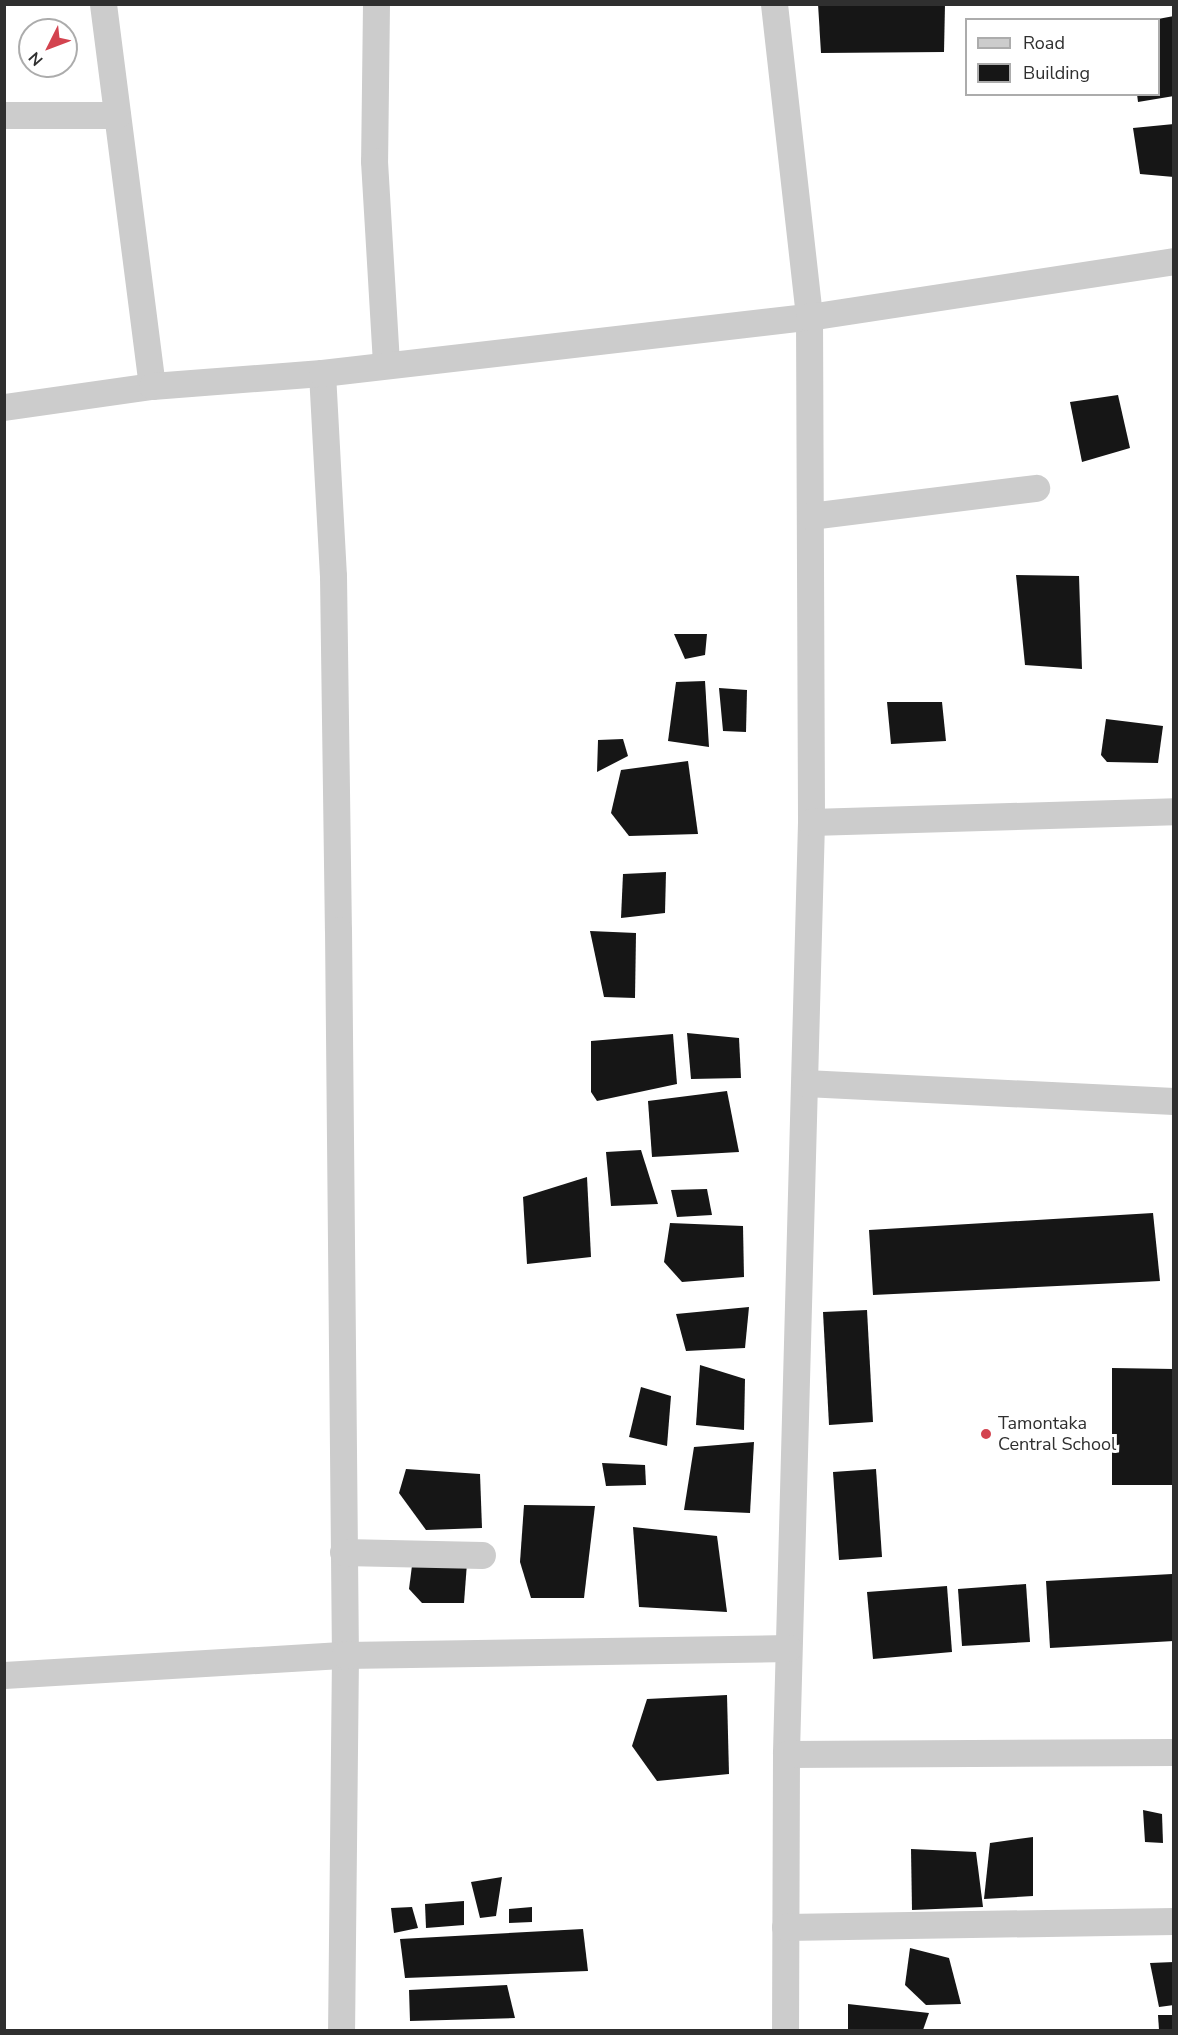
<!DOCTYPE html>
<style>
body{margin:0}
#map{position:relative;width:1178px;height:2035px;overflow:hidden;background:#fff;font-family:"Nunito Sans",sans-serif}
div>[style]{position:absolute}
[style*='--x']{left:calc(var(--x)*1px);top:calc(var(--y)*1px);width:calc(var(--w)*1px);rotate:calc(var(--a)*1deg)}
.building>*{inset:0;background:#161616}
.street>*{height:27px;margin:-13.5px;padding:0 13.5px;transform-origin:13.5px;border-radius:13.5px;background:#ccc}
.dots>*{width:16px;height:16px;translate:-50% -50%;box-sizing:border-box;border:3px solid #fff;border-radius:50%}
span{translate:-50% -50%;white-space:nowrap;text-align:center;line-height:1.15;-webkit-text-stroke:6px #fff;paint-order:stroke}
.poi-label{font-size:18px;color:#2f2f2f}
.left{translate:0 -50%;text-align:left}
.frame{position:absolute;inset:0;border:6px solid #2f2f2f;pointer-events:none}
.legend{position:absolute;left:965px;top:18px;width:195px;height:78px;box-sizing:border-box;background:#fff;border:2px solid #acacac;margin:0;padding:8px 10px;list-style:none;font-size:18px;color:#2f2f2f}
.legend li{display:flex;align-items:center;gap:12px;height:30px}
.legend b{width:30px;border:2px solid #acacac}
.north{position:absolute;left:18px;top:18px;width:60px;height:60px;box-sizing:border-box;background:#fff;border:2px solid #acacac;border-radius:50%;rotate:228deg;font-size:16px;font-weight:700;line-height:24px;text-align:center;color:#2f2f2f}
.north::after{content:'';display:block;margin:auto;width:21px;height:27px;background:#d3434f;clip-path:polygon(50% 0,100% 100%,50% 72%,0 100%)}
</style>
<div id="map">
<div class="building">
<i style="clip-path:polygon(818px 4px,945px 4px,944px 52px,821px 53px)"></i>
<i style="clip-path:polygon(1174px 16px,1174px 96px,1138px 102px,1137px 94px,1158px 94px,1158px 19px)"></i>
<i style="clip-path:polygon(1174px 124px,1174px 177px,1140px 174px,1133px 128px)"></i>
<i style="clip-path:polygon(1118px 395px,1130px 448px,1082px 462px,1070px 402px)"></i>
<i style="clip-path:polygon(1016px 575px,1079px 576px,1082px 669px,1025px 665px)"></i>
<i style="clip-path:polygon(674px 634px,707px 634px,705px 655px,685px 659px)"></i>
<i style="clip-path:polygon(705px 681px,709px 747px,668px 741px,676px 682px)"></i>
<i style="clip-path:polygon(719px 688px,747px 690px,746px 732px,723px 731px)"></i>
<i style="clip-path:polygon(887px 702px,942px 702px,946px 741px,891px 744px)"></i>
<i style="clip-path:polygon(1106px 719px,1163px 726px,1158px 763px,1107px 762px,1101px 755px)"></i>
<i style="clip-path:polygon(623px 739px,628px 756px,597px 772px,598px 740px)"></i>
<i style="clip-path:polygon(688px 761px,698px 834px,629px 836px,611px 813px,621px 770px)"></i>
<i style="clip-path:polygon(666px 872px,665px 913px,621px 918px,623px 874px)"></i>
<i style="clip-path:polygon(590px 931px,636px 933px,635px 998px,604px 997px)"></i>
<i style="clip-path:polygon(687px 1033px,739px 1038px,741px 1078px,691px 1079px)"></i>
<i style="clip-path:polygon(673px 1034px,677px 1084px,597px 1101px,591px 1092px,591px 1041px)"></i>
<i style="clip-path:polygon(727px 1091px,739px 1152px,652px 1157px,648px 1101px)"></i>
<i style="clip-path:polygon(641px 1150px,658px 1204px,611px 1206px,606px 1152px)"></i>
<i style="clip-path:polygon(587px 1177px,591px 1257px,527px 1264px,523px 1197px)"></i>
<i style="clip-path:polygon(707px 1189px,712px 1215px,677px 1217px,671px 1190px)"></i>
<i style="clip-path:polygon(1153px 1213px,1160px 1281px,873px 1295px,869px 1230px)"></i>
<i style="clip-path:polygon(670px 1223px,743px 1226px,744px 1277px,682px 1282px,664px 1262px)"></i>
<i style="clip-path:polygon(749px 1307px,745px 1348px,686px 1351px,676px 1314px)"></i>
<i style="clip-path:polygon(867px 1310px,873px 1422px,829px 1425px,823px 1312px)"></i>
<i style="clip-path:polygon(700px 1365px,745px 1379px,744px 1430px,696px 1425px)"></i>
<i style="clip-path:polygon(1112px 1368px,1174px 1369px,1174px 1485px,1112px 1485px)"></i>
<i style="clip-path:polygon(641px 1387px,671px 1396px,667px 1446px,629px 1437px)"></i>
<i style="clip-path:polygon(754px 1442px,750px 1513px,684px 1510px,694px 1447px)"></i>
<i style="clip-path:polygon(602px 1463px,645px 1465px,646px 1485px,606px 1486px)"></i>
<i style="clip-path:polygon(406px 1469px,480px 1474px,482px 1528px,426px 1530px,399px 1493px)"></i>
<i style="clip-path:polygon(876px 1469px,882px 1557px,839px 1560px,833px 1472px)"></i>
<i style="clip-path:polygon(524px 1505px,595px 1506px,584px 1598px,531px 1598px,520px 1562px)"></i>
<i style="clip-path:polygon(633px 1527px,717px 1536px,727px 1612px,639px 1607px)"></i>
<i style="clip-path:polygon(413px 1558px,467px 1563px,464px 1603px,422px 1603px,409px 1589px)"></i>
<i style="clip-path:polygon(1172px 1574px,1174px 1641px,1050px 1648px,1046px 1581px)"></i>
<i style="clip-path:polygon(1026px 1584px,1030px 1642px,962px 1646px,958px 1589px)"></i>
<i style="clip-path:polygon(947px 1586px,952px 1652px,873px 1659px,867px 1592px)"></i>
<i style="clip-path:polygon(727px 1695px,729px 1774px,657px 1781px,632px 1746px,647px 1699px)"></i>
<i style="clip-path:polygon(1143px 1810px,1162px 1814px,1163px 1843px,1145px 1842px)"></i>
<i style="clip-path:polygon(1033px 1837px,1033px 1896px,984px 1899px,990px 1843px)"></i>
<i style="clip-path:polygon(911px 1849px,976px 1852px,983px 1907px,912px 1910px)"></i>
<i style="clip-path:polygon(502px 1877px,496px 1916px,480px 1918px,471px 1882px)"></i>
<i style="clip-path:polygon(464px 1901px,464px 1925px,426px 1928px,425px 1904px)"></i>
<i style="clip-path:polygon(412px 1907px,418px 1928px,394px 1933px,391px 1908px)"></i>
<i style="clip-path:polygon(532px 1907px,532px 1922px,509px 1923px,509px 1909px)"></i>
<i style="clip-path:polygon(583px 1929px,588px 1971px,405px 1978px,400px 1939px)"></i>
<i style="clip-path:polygon(910px 1948px,949px 1958px,961px 2004px,926px 2005px,905px 1985px)"></i>
<i style="clip-path:polygon(1174px 1962px,1174px 2005px,1159px 2007px,1150px 1963px)"></i>
<i style="clip-path:polygon(507px 1985px,515px 2018px,410px 2021px,409px 1990px)"></i>
<i style="clip-path:polygon(848px 2004px,929px 2013px,923px 2030px,848px 2030px)"></i>
<i style="clip-path:polygon(1158px 2015px,1174px 2015px,1174px 2030px,1159px 2030px)"></i>
</div>
<div class="street">
<i style="--x:103;--y:4;--w:385;--a:82.7"></i>
<i style="--x:376;--y:4;--w:157;--a:90.7"></i>
<i style="--x:374;--y:161;--w:204;--a:86.6"></i>
<i style="--x:774;--y:4;--w:315;--a:83.6"></i>
<i style="--x:809;--y:317;--w:505;--a:89.77"></i>
<i style="--x:811;--y:822;--w:932;--a:91.54"></i>
<i style="--x:786;--y:1754;--w:276;--a:90.2"></i>
<i style="--x:4;--y:115;--w:113;--a:0"></i>
<i style="--x:322;--y:373;--w:203;--a:86.9"></i>
<i style="--x:333;--y:576;--w:354;--a:89.2"></i>
<i style="--x:338;--y:930;--w:725;--a:89.45"></i>
<i style="--x:345;--y:1655;--w:375;--a:90.6"></i>
<i style="--x:4;--y:407;--w:149;--a:-8.1"></i>
<i style="--x:152;--y:386;--w:170;--a:-4.4"></i>
<i style="--x:322;--y:373;--w:490;--a:-6.6"></i>
<i style="--x:809;--y:317;--w:369;--a:-8.7"></i>
<i style="--x:810;--y:516;--w:228;--a:-7.1"></i>
<i style="--x:811;--y:822;--w:363;--a:-1.7"></i>
<i style="--x:805;--y:1083;--w:369;--a:2.8"></i>
<i style="--x:343;--y:1552;--w:139;--a:1.2"></i>
<i style="--x:4;--y:1675;--w:342;--a:-3.4"></i>
<i style="--x:345;--y:1655;--w:443;--a:-0.9"></i>
<i style="--x:786;--y:1754;--w:388;--a:-0.3"></i>
<i style="--x:785;--y:1927;--w:389;--a:-0.9"></i>
</div>
<div class="dots">
<i style="left:986px;top:1434px;background:#d3434f"></i>
</div>
<div class="poi-label">
<span class="left" style="left:998px;top:1434px">Tamontaka<br>Central School</span>
</div>
<div class="frame"></div>
<ul class="legend">
<li><b style="height:8px;background:#ccc"></b>Road</li>
<li><b style="height:16px;background:#161616"></b>Building</li>
</ul>
<div class="north">N</div>
</div>
